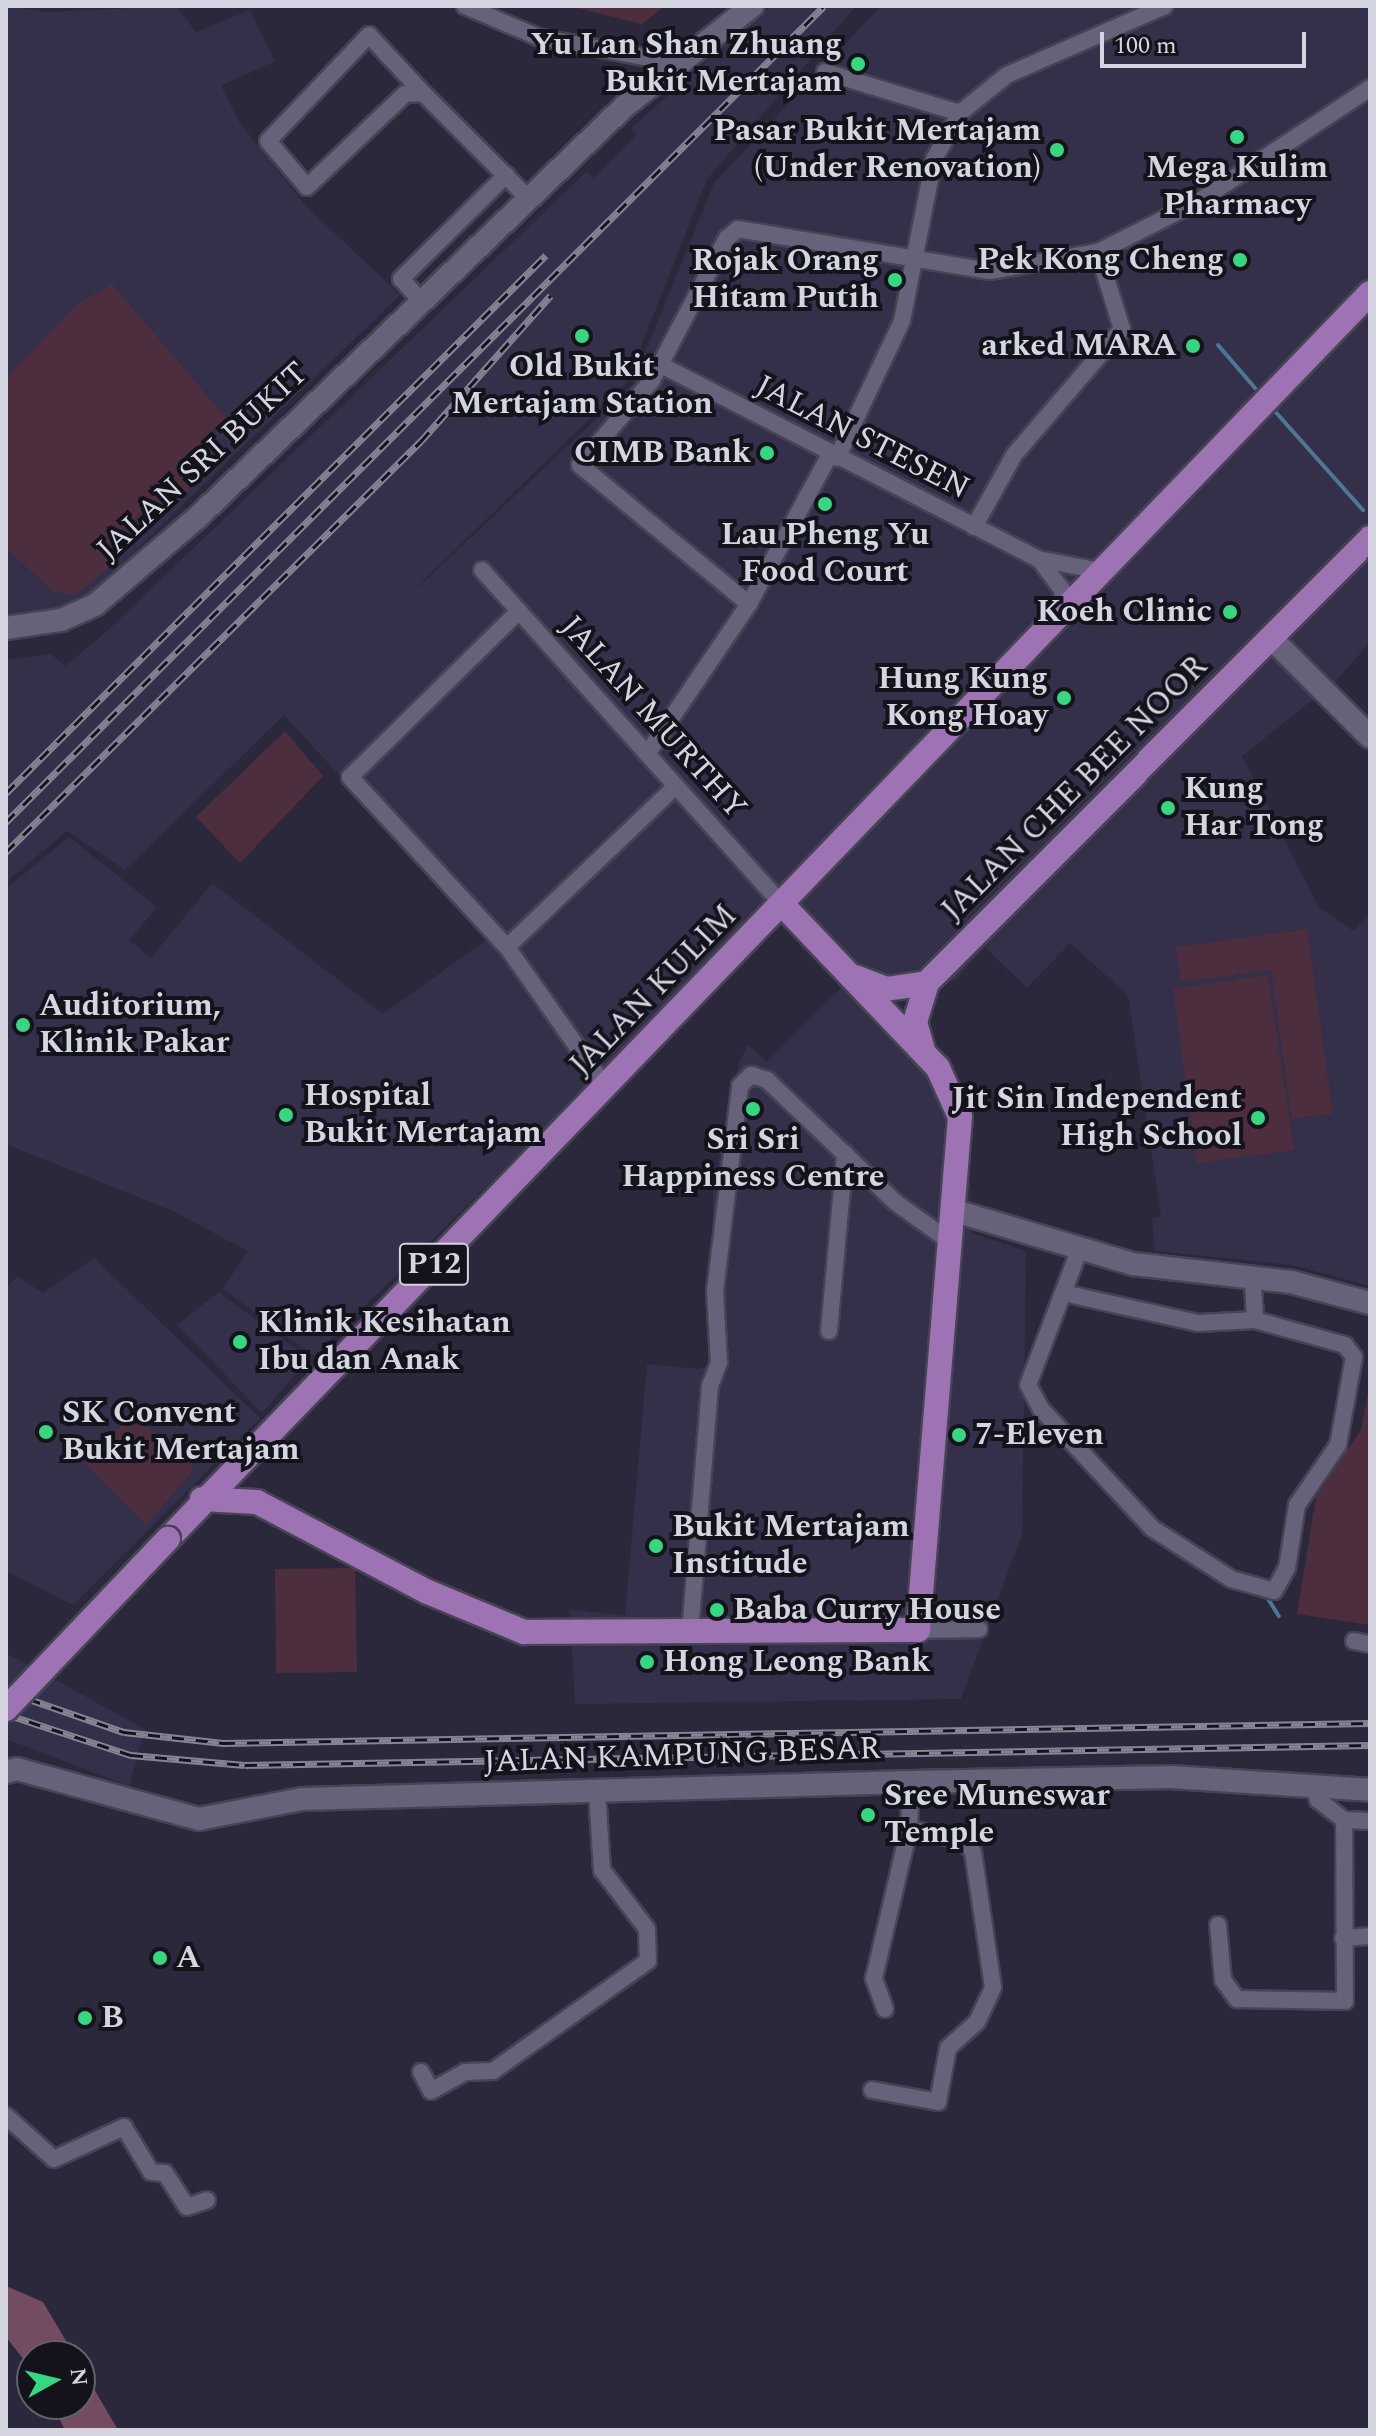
<!DOCTYPE html>
<style>
body{margin:0}
#map{position:relative;width:1376px;height:2436px;overflow:hidden;background:#2b283c;font-family:Spectral,serif}
div>[style]{position:absolute}
[style*='--x']{left:calc(var(--x)*1px);top:calc(var(--y)*1px);width:calc(var(--w)*1px);rotate:calc(var(--a)*1deg)}
.built>*{inset:0;background:#34304a}
.green>*{inset:0;background:#4d2e3f}
.forest>*{inset:0;background:#744c62}
.stream>*{height:4px;margin:-2px;padding:0 2px;transform-origin:2px;border-radius:2px;background:#4e7892}
.roads{filter:drop-shadow(2px 0 #464454) drop-shadow(-2px 0 #464454) drop-shadow(0 2px #464454) drop-shadow(0 -2px #464454)}
.street>*{height:16px;margin:-8px;padding:0 8px;transform-origin:8px;border-radius:8px;background:#656279}
.secondary>*{height:22px;margin:-11px;padding:0 11px;transform-origin:11px;border-radius:11px;background:#656279}
.primary>*{height:24px;margin:-12px;padding:0 12px;transform-origin:12px;border-radius:12px;background:#9e73b3}
.rail>*{height:7px;margin-top:-3.5px;transform-origin:0;background:repeating-linear-gradient(90deg,#14131c 0 12px,#868494 0 24px);box-sizing:border-box;border-block:2px solid #868494}
.bridges{filter:drop-shadow(2px 0 #464454) drop-shadow(-2px 0 #464454) drop-shadow(0 2px #464454) drop-shadow(0 -2px #464454)}
.primary-bridge>*{height:24px;margin:-12px;padding:0 12px;transform-origin:12px;border-radius:12px;background:#9e73b3}
.dots>*{width:22px;height:22px;translate:-50% -50%;box-sizing:border-box;border:4px solid #14131c;border-radius:50%}
span{translate:-50% -50%;white-space:nowrap;text-align:center;line-height:1.15;-webkit-text-stroke:8px #14131c;paint-order:stroke}
.shield-label span{padding:2px 6px;background:#14131c;border:2px solid;border-radius:6px;-webkit-text-stroke-width:0}
.shield-label{font-size:30px;color:#d5d4e1;font-weight:700}
.poi-label{font-size:32px;color:#d5d4e1;font-weight:700}
.right{translate:-100% -50%;text-align:right}
.left{translate:0 -50%;text-align:left}
.street-label{font-size:32px;color:#d5d4e1}
.frame{position:absolute;inset:0;border:8px solid #d5d4e1;pointer-events:none}
.north{position:absolute;left:16px;top:2340px;width:80px;height:80px;box-sizing:border-box;background:#14131c;border:2px solid #61606b;border-radius:50%;rotate:82deg;font-size:22px;font-weight:700;line-height:32px;text-align:center;color:#d5d4e1}
.north::after{content:'';display:block;margin:auto;width:28px;height:36px;background:#35d881;clip-path:polygon(50% 0,100% 100%,50% 72%,0 100%)}
.scale{position:absolute;left:1100px;top:32px;width:206px;height:36px;box-sizing:border-box;border:4px solid #d5d4e1;border-top:0;padding-left:10px;font-size:24px;line-height:28px;white-space:nowrap;color:#d5d4e1;-webkit-text-stroke:6px #14131c;paint-order:stroke}
</style>
<div id="map">
<div class="built">
<i style="clip-path:polygon(6px 6px,48px 12px,176px 6px,196px 32px,250px 10px,275px 61px,221px 86px,239px 122px,305px 205px,400px 295px,77px 607px,6px 617px)"></i>
<i style="clip-path:polygon(771px 6px,856px 6px,707px 179px,627px 382px,377px 626px,632px 385px,714px 183px,881px 6px,1370px 6px,1370px 642px,1336px 681px,1242px 756px,1318px 906px,1353px 931px,1370px 915px,1370px 1286px,1293px 1265px,1155px 1251px,1152px 1219px,1161px 1216px,1128px 995px,1070px 943px,1027px 988px,985px 947px,955px 981px,872px 982px,771px 906px,314px 1356px,223px 1289px,248px 1251px,171px 1210px,6px 1144px,6px 889px,69px 837px,157px 907px,129px 940px,151px 958px,212px 883px,383px 1014px,489px 938px,284px 715px,125px 870px,67px 831px,6px 882px,6px 660px,51px 654px,65px 666px,105px 633px,587px 171px,594px 178px,637px 135px,631px 128px)"></i>
<i style="clip-path:polygon(845px 984px,967px 1107px,972px 1233px,1026px 1251px,1022px 1534px,961px 1699px,575px 1704px,570px 1610px,625px 1615px,647px 1364px,700px 1369px,712px 1363px,713px 1187px,739px 1063px,748px 1045px,767px 1062px)"></i>
<i style="clip-path:polygon(94px 1258px,260px 1418px,73px 1605px,6px 1571px,6px 1289px,17px 1276px,43px 1293px)"></i>
<i style="clip-path:polygon(219px 1292px,309px 1359px,262px 1413px,177px 1325px)"></i>
<i style="clip-path:polygon(6px 1653px,145px 1729px,129px 1786px,6px 1739px)"></i>
</div>
<div class="green">
<i style="clip-path:polygon(570px 6px,665px 6px,642px 24px)"></i>
<i style="clip-path:polygon(112px 284px,226px 418px,201px 441px,220px 462px,154px 523px,145px 511px,120px 531px,133px 547px,76px 595px,54px 592px,6px 548px,6px 377px,80px 302px)"></i>
<i style="clip-path:polygon(285px 731px,323px 776px,240px 863px,196px 817px)"></i>
<i style="clip-path:polygon(1307px 929px,1333px 1114px,1292px 1119px,1271px 970px,1181px 982px,1176px 947px)"></i>
<i style="clip-path:polygon(1268px 975px,1294px 1150px,1197px 1163px,1173px 989px)"></i>
<i style="clip-path:polygon(1370px 1382px,1370px 1625px,1297px 1614px,1316px 1497px,1361px 1430px)"></i>
<i style="clip-path:polygon(131px 1414px,195px 1468px,146px 1525px,86px 1464px)"></i>
<i style="clip-path:polygon(355px 1568px,357px 1672px,276px 1673px,275px 1569px)"></i>
</div>
<div class="forest">
<i style="clip-path:polygon(6px 2286px,43px 2302px,75px 2356px,32px 2356px,32px 2370px,6px 2337px)"></i>
<i style="clip-path:polygon(80px 2365px,118px 2430px,65px 2430px,52px 2404px,80px 2404px)"></i>
</div>
<div class="stream">
<i style="--x:1218;--y:345;--w:57;--a:49.3"></i>
<i style="--x:1272;--y:408;--w:137;--a:48.3"></i>
<i style="--x:1265;--y:1594;--w:26;--a:58"></i>
</div>
<div class="roads">
<div class="street">
<i style="--x:465;--y:6;--w:79;--a:23"></i>
<i style="--x:538;--y:37;--w:139;--a:10.7"></i>
<i style="--x:825;--y:72;--w:141;--a:16.9"></i>
<i style="--x:423;--y:93;--w:79;--a:-133"></i>
<i style="--x:369;--y:35;--w:146;--a:133.6"></i>
<i style="--x:268;--y:141;--w:60;--a:49.7"></i>
<i style="--x:307;--y:187;--w:135;--a:-43.5"></i>
<i style="--x:405;--y:94;--w:18;--a:-3"></i>
<i style="--x:423;--y:93;--w:148;--a:45"></i>
<i style="--x:422;--y:302;--w:31;--a:-132"></i>
<i style="--x:401;--y:279;--w:148;--a:-44.7"></i>
<i style="--x:661;--y:365;--w:424;--a:27.2"></i>
<i style="--x:1038;--y:559;--w:64;--a:10.8"></i>
<i style="--x:837;--y:458;--w:152;--a:-64.6"></i>
<i style="--x:902;--y:321;--w:165;--a:-78.8"></i>
<i style="--x:934;--y:159;--w:53;--a:-60.5"></i>
<i style="--x:960;--y:113;--w:60;--a:-39"></i>
<i style="--x:1007;--y:75;--w:172;--a:-23.6"></i>
<i style="--x:974;--y:527;--w:82;--a:-60.9"></i>
<i style="--x:1014;--y:455;--w:166;--a:-49.4"></i>
<i style="--x:1122;--y:329;--w:81;--a:-107.3"></i>
<i style="--x:1042;--y:563;--w:35;--a:53"></i>
<i style="--x:1063;--y:591;--w:25;--a:102"></i>
<i style="--x:482;--y:570;--w:449;--a:48.1"></i>
<i style="--x:749;--y:604;--w:219;--a:-140.6"></i>
<i style="--x:580;--y:465;--w:111;--a:-49.7"></i>
<i style="--x:652;--y:380;--w:161;--a:-62.2"></i>
<i style="--x:727;--y:238;--w:14;--a:-39"></i>
<i style="--x:738;--y:229;--w:255;--a:9.5"></i>
<i style="--x:990;--y:271;--w:110;--a:-10"></i>
<i style="--x:1098;--y:252;--w:115;--a:-26.8"></i>
<i style="--x:1201;--y:200;--w:203;--a:-33.5"></i>
<i style="--x:519;--y:611;--w:237;--a:135.5"></i>
<i style="--x:350;--y:777;--w:231;--a:47.3"></i>
<i style="--x:507;--y:947;--w:172;--a:54.9"></i>
<i style="--x:647;--y:754;--w:181;--a:-55.8"></i>
<i style="--x:749;--y:604;--w:170;--a:-61.6"></i>
<i style="--x:507;--y:947;--w:233;--a:-43.6"></i>
<i style="--x:1253;--y:1282;--w:38;--a:87"></i>
<i style="--x:1068;--y:1294;--w:133;--a:12.6"></i>
<i style="--x:1198;--y:1323;--w:57;--a:-3"></i>
<i style="--x:1255;--y:1320;--w:93;--a:15.5"></i>
<i style="--x:1345;--y:1345;--w:15;--a:53"></i>
<i style="--x:1354;--y:1357;--w:89;--a:100.3"></i>
<i style="--x:1338;--y:1445;--w:73;--a:124.3"></i>
<i style="--x:1297;--y:1505;--w:64;--a:99"></i>
<i style="--x:1287;--y:1568;--w:26;--a:119"></i>
<i style="--x:1274;--y:1591;--w:45;--a:-164.4"></i>
<i style="--x:1231;--y:1579;--w:94;--a:-147.2"></i>
<i style="--x:1152;--y:1528;--w:163;--a:-133"></i>
<i style="--x:1041;--y:1409;--w:27;--a:-118"></i>
<i style="--x:1028;--y:1385;--w:147;--a:-69.2"></i>
<i style="--x:829;--y:1331;--w:178;--a:-84.8"></i>
<i style="--x:918;--y:1630;--w:61;--a:-0.9"></i>
<i style="--x:690;--y:1634;--w:249;--a:-85.4"></i>
<i style="--x:710;--y:1386;--w:26;--a:-69"></i>
<i style="--x:719;--y:1362;--w:71;--a:-93.2"></i>
<i style="--x:715;--y:1291;--w:207;--a:-83"></i>
<i style="--x:740;--y:1086;--w:16;--a:-45"></i>
<i style="--x:751;--y:1075;--w:17;--a:17"></i>
<i style="--x:767;--y:1080;--w:177;--a:43.6"></i>
<i style="--x:895;--y:1202;--w:70;--a:35.7"></i>
<i style="--x:1354;--y:1641;--w:16;--a:11"></i>
<i style="--x:1344;--y:1820;--w:26;--a:2"></i>
<i style="--x:1218;--y:1925;--w:55;--a:84.8"></i>
<i style="--x:1223;--y:1980;--w:24;--a:54"></i>
<i style="--x:1237;--y:1999;--w:108;--a:1.1"></i>
<i style="--x:1345;--y:2001;--w:181;--a:-90.3"></i>
<i style="--x:1344;--y:1820;--w:33;--a:-142"></i>
<i style="--x:1318;--y:1800;--w:15;--a:-106"></i>
<i style="--x:1343;--y:1938;--w:27;--a:-4"></i>
<i style="--x:885;--y:2009;--w:33;--a:-110"></i>
<i style="--x:874;--y:1978;--w:153;--a:-76.8"></i>
<i style="--x:421;--y:2072;--w:21;--a:62"></i>
<i style="--x:431;--y:2091;--w:39;--a:-29"></i>
<i style="--x:465;--y:2072;--w:28;--a:-2"></i>
<i style="--x:493;--y:2071;--w:190;--a:-35.4"></i>
<i style="--x:648;--y:1961;--w:32;--a:-92"></i>
<i style="--x:647;--y:1929;--w:74;--a:-127.3"></i>
<i style="--x:602;--y:1870;--w:80;--a:-93.6"></i>
<i style="--x:872;--y:2090;--w:67;--a:10.3"></i>
<i style="--x:938;--y:2102;--w:55;--a:-79.5"></i>
<i style="--x:948;--y:2048;--w:39;--a:-42"></i>
<i style="--x:977;--y:2022;--w:38;--a:-65"></i>
<i style="--x:993;--y:1987;--w:136;--a:-98.4"></i>
<i style="--x:973;--y:1852;--w:14;--a:-129"></i>
<i style="--x:964;--y:1841;--w:56;--a:-167.7"></i>
<i style="--x:909;--y:1829;--w:47;--a:-87.6"></i>
<i style="--x:6;--y:2116;--w:64;--a:41.9"></i>
<i style="--x:54;--y:2159;--w:77;--a:-24.6"></i>
<i style="--x:124;--y:2127;--w:52;--a:59"></i>
<i style="--x:151;--y:2172;--w:14;--a:4"></i>
<i style="--x:165;--y:2173;--w:40;--a:57.1"></i>
<i style="--x:187;--y:2207;--w:21;--a:-19"></i>
</div>
<div class="secondary">
<i style="--x:6;--y:628;--w:56;--a:-8.3"></i>
<i style="--x:61;--y:620;--w:37;--a:-24"></i>
<i style="--x:95;--y:605;--w:134;--a:-40.5"></i>
<i style="--x:197;--y:518;--w:594;--a:-43.91"></i>
<i style="--x:625;--y:106;--w:162;--a:-38.2"></i>
<i style="--x:1270;--y:637;--w:141;--a:45"></i>
<i style="--x:955;--y:1211;--w:186;--a:16.6"></i>
<i style="--x:1133;--y:1264;--w:159;--a:6.5"></i>
<i style="--x:1291;--y:1282;--w:82;--a:14.9"></i>
<i style="--x:6;--y:1772;--w:11;--a:-15"></i>
<i style="--x:17;--y:1769;--w:189;--a:15.4"></i>
<i style="--x:199;--y:1819;--w:105;--a:-11"></i>
<i style="--x:302;--y:1799;--w:609;--a:-1.6"></i>
<i style="--x:911;--y:1782;--w:260;--a:-1.1"></i>
<i style="--x:1171;--y:1777;--w:199;--a:3.7"></i>
</div>
<div class="primary">
<i style="--x:855;--y:977;--w:33;--a:21"></i>
<i style="--x:886;--y:989;--w:41;--a:-8.3"></i>
<i style="--x:923;--y:1050;--w:29;--a:-106"></i>
<i style="--x:915;--y:1022;--w:41;--a:-72.9"></i>
<i style="--x:927;--y:983;--w:628;--a:-45.13"></i>
<i style="--x:202;--y:1499;--w:55;--a:3.1"></i>
<i style="--x:257;--y:1502;--w:193;--a:27.8"></i>
<i style="--x:428;--y:1592;--w:104;--a:22.6"></i>
<i style="--x:524;--y:1632;--w:394;--a:-0.3"></i>
<i style="--x:918;--y:1630;--w:515;--a:-85.32"></i>
<i style="--x:960;--y:1117;--w:54;--a:-114.2"></i>
<i style="--x:938;--y:1068;--w:226;--a:-133.6"></i>
<i style="--x:168;--y:1539;--w:1731;--a:-46.03"></i>
</div>
</div>
<div class="rail">
<i style="--x:6;--y:793;--w:762;--a:-44.89"></i>
<i style="--x:6;--y:822;--w:1155;--a:-44.93"></i>
<i style="--x:6;--y:852;--w:584;--a:-44.72"></i>
<i style="--x:421;--y:441;--w:195;--a:-48.3"></i>
<i style="--x:6;--y:1691;--w:125;--a:19.2"></i>
<i style="--x:124;--y:1732;--w:100;--a:6.3"></i>
<i style="--x:223;--y:1743;--w:1147;--a:-1"></i>
<i style="--x:6;--y:1714;--w:132;--a:18.2"></i>
<i style="--x:131;--y:1755;--w:114;--a:5"></i>
<i style="--x:245;--y:1765;--w:1125;--a:-1.02"></i>
</div>
<div class="bridges">
<div class="primary-bridge">
<i style="--x:6;--y:1709;--w:235;--a:-46.4"></i>
</div>
</div>
<div class="dots">
<i style="left:858px;top:64px;background:#35d881"></i>
<i style="left:1237px;top:137px;background:#35d881"></i>
<i style="left:1057px;top:150px;background:#35d881"></i>
<i style="left:1240px;top:260px;background:#35d881"></i>
<i style="left:895px;top:280px;background:#35d881"></i>
<i style="left:582px;top:336px;background:#35d881"></i>
<i style="left:1193px;top:346px;background:#35d881"></i>
<i style="left:767px;top:453px;background:#35d881"></i>
<i style="left:825px;top:504px;background:#35d881"></i>
<i style="left:1230px;top:612px;background:#35d881"></i>
<i style="left:1064px;top:698px;background:#35d881"></i>
<i style="left:1168px;top:808px;background:#35d881"></i>
<i style="left:23px;top:1025px;background:#35d881"></i>
<i style="left:753px;top:1109px;background:#35d881"></i>
<i style="left:286px;top:1115px;background:#35d881"></i>
<i style="left:1258px;top:1118px;background:#35d881"></i>
<i style="left:240px;top:1342px;background:#35d881"></i>
<i style="left:46px;top:1432px;background:#35d881"></i>
<i style="left:959px;top:1435px;background:#35d881"></i>
<i style="left:656px;top:1546px;background:#35d881"></i>
<i style="left:717px;top:1610px;background:#35d881"></i>
<i style="left:647px;top:1662px;background:#35d881"></i>
<i style="left:868px;top:1815px;background:#35d881"></i>
<i style="left:160px;top:1958px;background:#35d881"></i>
<i style="left:85px;top:2018px;background:#35d881"></i>
</div>
<div class="shield-label">
<span style="left:434px;top:1264px">P12</span>
</div>
<div class="poi-label">
<span class="right" style="left:842px;top:64px">Yu Lan Shan Zhuang<br>Bukit Mertajam</span>
<span class="right" style="left:1041px;top:150px">Pasar Bukit Mertajam<br>(Under Renovation)</span>
<span style="left:1237px;top:187px">Mega Kulim<br>Pharmacy</span>
<span class="right" style="left:1224px;top:260px">Pek Kong Cheng</span>
<span class="right" style="left:879px;top:280px">Rojak Orang<br>Hitam Putih</span>
<span class="right" style="left:1177px;top:346px">arked MARA</span>
<span style="left:582px;top:386px">Old Bukit<br>Mertajam Station</span>
<span class="right" style="left:751px;top:453px">CIMB Bank</span>
<span style="left:825px;top:554px">Lau Pheng Yu<br>Food Court</span>
<span class="right" style="left:1212px;top:612px">Koeh Clinic</span>
<span class="right" style="left:1048px;top:698px">Hung Kung<br>Kong Hoay</span>
<span class="left" style="left:1184px;top:808px">Kung<br>Har Tong</span>
<span class="left" style="left:39px;top:1025px">Auditorium,<br>Klinik Pakar</span>
<span class="left" style="left:304px;top:1115px">Hospital<br>Bukit Mertajam</span>
<span class="right" style="left:1242px;top:1118px">Jit Sin Independent<br>High School</span>
<span style="left:753px;top:1159px">Sri Sri<br>Happiness Centre</span>
<span class="left" style="left:258px;top:1342px">Klinik Kesihatan<br>Ibu dan Anak</span>
<span class="left" style="left:62px;top:1432px">SK Convent<br>Bukit Mertajam</span>
<span class="left" style="left:975px;top:1435px">7-Eleven</span>
<span class="left" style="left:672px;top:1546px">Bukit Mertajam<br>Institude</span>
<span class="left" style="left:733px;top:1610px">Baba Curry House</span>
<span class="left" style="left:663px;top:1662px">Hong Leong Bank</span>
<span class="left" style="left:884px;top:1815px">Sree Muneswar<br>Temple</span>
<span class="left" style="left:176px;top:1958px">A</span>
<span class="left" style="left:101px;top:2018px">B</span>
</div>
<div class="street-label">
<span style="left:862px;top:438px;rotate:27deg">JALAN STESEN</span>
<span style="left:203px;top:462px;rotate:-43deg">JALAN SRI BUKIT</span>
<span style="left:653px;top:718px;rotate:48deg">JALAN MURTHY</span>
<span style="left:1075px;top:789px;rotate:-45deg">JALAN CHE BEE NOOR</span>
<span style="left:654px;top:991px;rotate:-46deg">JALAN KULIM</span>
<span style="left:682px;top:1756px;rotate:-2deg">JALAN KAMPUNG BESAR</span>
</div>
<div class="frame"></div>
<div class="north">N</div>
<div class="scale">100 m</div>
</div>
